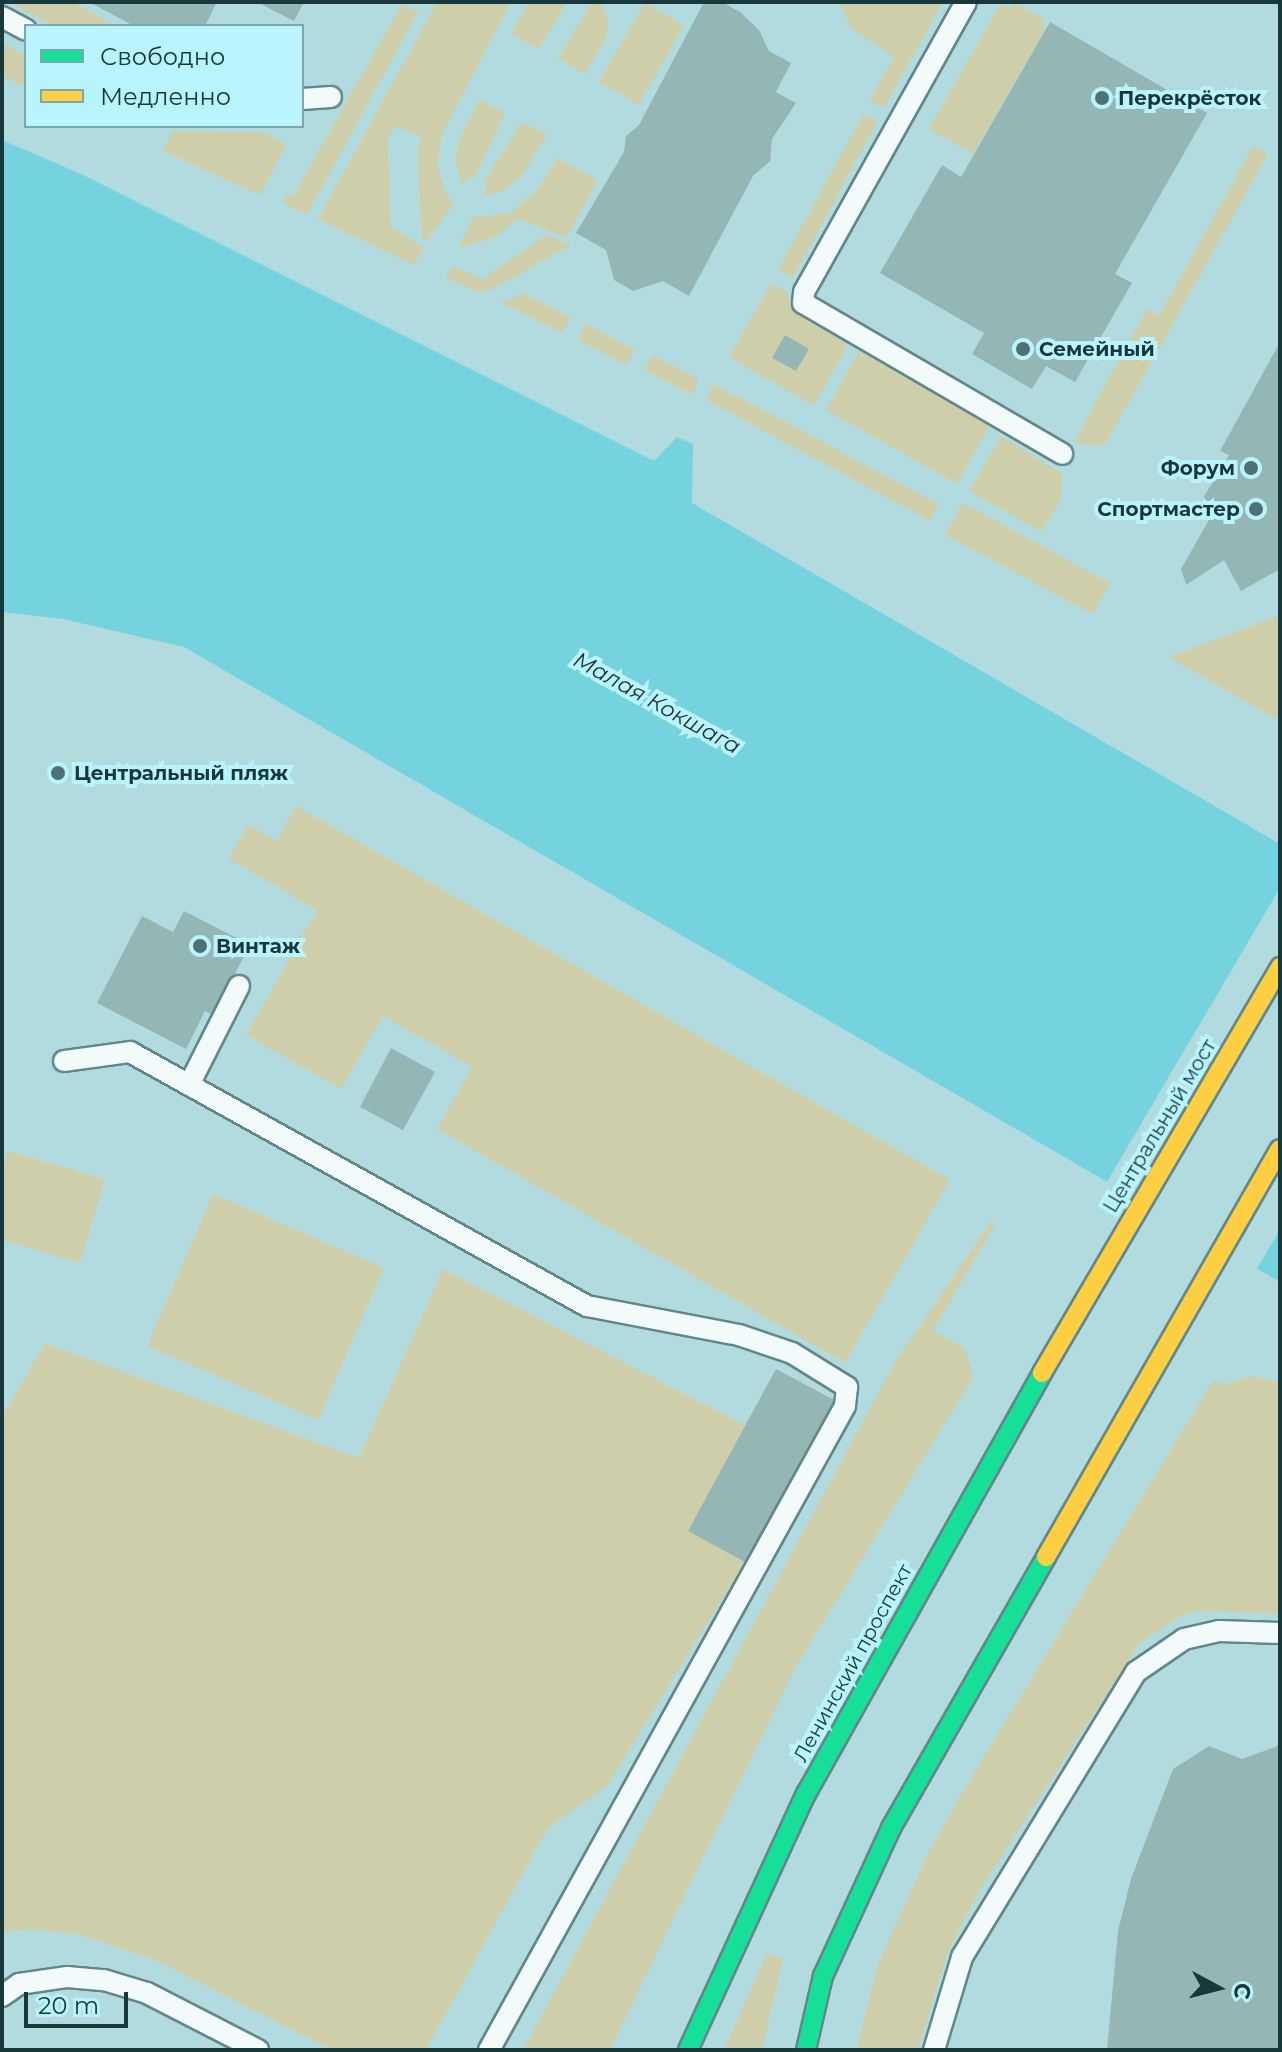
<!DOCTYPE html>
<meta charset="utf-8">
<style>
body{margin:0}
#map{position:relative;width:1282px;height:2052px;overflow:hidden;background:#b2dbdf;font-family:Montserrat,sans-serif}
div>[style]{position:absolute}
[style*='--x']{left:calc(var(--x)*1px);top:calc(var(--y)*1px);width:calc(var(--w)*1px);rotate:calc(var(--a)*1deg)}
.green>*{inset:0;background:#cecfaa}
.water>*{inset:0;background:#74d3de}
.pier>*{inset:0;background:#b2dbdf}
.building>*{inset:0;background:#94b6b5}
.roads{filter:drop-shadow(2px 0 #62878b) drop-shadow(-2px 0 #62878b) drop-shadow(0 2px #62878b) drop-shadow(0 -2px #62878b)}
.lane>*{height:20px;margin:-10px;padding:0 10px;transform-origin:10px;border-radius:10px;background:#f3fafa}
.fast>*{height:18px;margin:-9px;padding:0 9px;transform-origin:9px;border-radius:9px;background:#16e098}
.slow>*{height:18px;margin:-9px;padding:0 9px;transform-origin:9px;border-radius:9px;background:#ffcf43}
.dots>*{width:22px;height:22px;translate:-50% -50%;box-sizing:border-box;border:4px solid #b9f4fc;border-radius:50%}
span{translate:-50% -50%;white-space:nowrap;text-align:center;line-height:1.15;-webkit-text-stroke:8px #b9f4fc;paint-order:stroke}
.poi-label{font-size:20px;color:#19383c;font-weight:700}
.left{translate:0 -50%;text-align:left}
.right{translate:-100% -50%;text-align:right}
.street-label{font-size:20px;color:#19383c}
.water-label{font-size:22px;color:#1b3033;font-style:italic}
.frame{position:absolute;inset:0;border:4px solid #19383c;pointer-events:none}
.legend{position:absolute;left:24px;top:24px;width:280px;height:104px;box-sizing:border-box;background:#b9f4fc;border:2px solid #79a9af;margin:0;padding:10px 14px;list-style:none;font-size:24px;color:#19383c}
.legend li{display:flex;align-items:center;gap:16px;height:40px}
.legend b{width:40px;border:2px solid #79a9af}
.north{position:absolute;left:1178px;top:1948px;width:80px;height:80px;-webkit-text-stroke:6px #b9f4fc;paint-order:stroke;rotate:97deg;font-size:22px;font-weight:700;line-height:32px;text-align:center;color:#19383c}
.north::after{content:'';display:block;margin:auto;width:28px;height:36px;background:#19383c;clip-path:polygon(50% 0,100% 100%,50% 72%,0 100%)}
.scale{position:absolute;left:24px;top:1992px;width:104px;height:36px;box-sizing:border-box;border:4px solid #19383c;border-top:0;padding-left:10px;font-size:24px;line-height:28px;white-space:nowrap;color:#19383c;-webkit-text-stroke:6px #b9f4fc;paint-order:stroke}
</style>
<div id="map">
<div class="green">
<i style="clip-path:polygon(9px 2px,73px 2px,116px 26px,53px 26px)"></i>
<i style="clip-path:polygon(437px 2px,511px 2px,442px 134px,437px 166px,446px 194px,454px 203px,427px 241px,422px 239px,417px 156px,421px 136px,395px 126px,388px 138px,391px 227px,424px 247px,414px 265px,318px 219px)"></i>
<i style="clip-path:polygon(529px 2px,567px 2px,539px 49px,511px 34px)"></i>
<i style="clip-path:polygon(592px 2px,601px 2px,608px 19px,607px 36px,585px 74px,558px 59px)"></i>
<i style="clip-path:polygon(839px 2px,943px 2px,884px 108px,870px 100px,894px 57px,851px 28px)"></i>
<i style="clip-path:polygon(645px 3px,684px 25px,639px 105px,599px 82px)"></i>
<i style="clip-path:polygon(1001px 3px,1011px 9px,1015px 3px,1044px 19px,1041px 25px,1046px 28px,973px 154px,929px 129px)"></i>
<i style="clip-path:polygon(402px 4px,418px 12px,307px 215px,283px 203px,287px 194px,293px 196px)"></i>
<i style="clip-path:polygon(2px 43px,26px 56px,26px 88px,2px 76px)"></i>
<i style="clip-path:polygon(480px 99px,505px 113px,474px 179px,469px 176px,463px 186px,455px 161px,459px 140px)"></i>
<i style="clip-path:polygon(863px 114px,878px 121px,793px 278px,778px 270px)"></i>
<i style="clip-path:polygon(522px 122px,547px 135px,523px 174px,505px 190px,482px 197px,488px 186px,483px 183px)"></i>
<i style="clip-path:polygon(173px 131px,264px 132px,286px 145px,260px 195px,163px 151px)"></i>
<i style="clip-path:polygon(1253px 146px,1268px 154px,1108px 440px,1099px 447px,1074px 442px,1147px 309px,1159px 316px)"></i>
<i style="clip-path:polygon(557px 158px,598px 180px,566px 238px,518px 219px,495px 237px,458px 249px,473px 217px,511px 213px,538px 189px)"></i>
<i style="clip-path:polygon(546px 235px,571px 245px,494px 289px,478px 292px,446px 278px,453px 266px,483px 279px)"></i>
<i style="clip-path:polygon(771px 283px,788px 293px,792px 310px,849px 343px,814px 406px,729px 357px)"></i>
<i style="clip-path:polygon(523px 293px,571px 317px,562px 333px,501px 303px)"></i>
<i style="clip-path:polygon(586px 324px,635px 349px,627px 365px,578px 340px)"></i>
<i style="clip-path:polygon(859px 351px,990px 425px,957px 484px,826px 410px)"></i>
<i style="clip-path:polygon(652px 355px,699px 379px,692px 395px,644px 370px)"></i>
<i style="clip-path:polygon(714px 384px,939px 504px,930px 521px,706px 400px)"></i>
<i style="clip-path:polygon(1001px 436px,1062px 474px,1061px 499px,1042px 532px,969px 491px)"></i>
<i style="clip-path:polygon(963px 503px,1110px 583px,1093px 614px,945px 535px)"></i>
<i style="clip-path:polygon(1280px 615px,1280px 714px,1273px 718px,1169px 657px)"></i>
<i style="clip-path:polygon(296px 806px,950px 1180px,845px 1363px,437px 1129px,472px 1067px,383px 1016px,341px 1089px,246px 1035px,317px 910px,229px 859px,248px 825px,277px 841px)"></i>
<i style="clip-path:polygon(8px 1151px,105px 1179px,80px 1263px,2px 1240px,2px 1173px)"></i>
<i style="clip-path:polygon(213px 1194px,384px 1268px,318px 1420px,147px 1346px)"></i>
<i style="clip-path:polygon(991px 1221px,995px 1225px,933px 1331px,965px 1348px,973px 1378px,794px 1670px,610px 2050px,523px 2050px,894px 1364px)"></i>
<i style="clip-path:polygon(443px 1269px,745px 1425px,776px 1369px,834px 1400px,745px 1562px,607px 1786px,548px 1828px,426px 2050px,331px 2050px,158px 1961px,80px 1935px,31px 1929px,3px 1932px,2px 1418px,45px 1343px,359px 1458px)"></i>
<i style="clip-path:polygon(1250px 1376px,1280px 1381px,1280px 1614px,1199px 1611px,1179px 1617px,1140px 1643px,981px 1888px,948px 1952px,918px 2050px,856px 2050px,878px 1964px,930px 1849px,969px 1781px,1214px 1379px,1225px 1385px)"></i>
<i style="clip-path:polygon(767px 1953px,783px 1959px,762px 2050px,724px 2050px)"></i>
</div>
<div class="water">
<i style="clip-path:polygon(2px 140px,81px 174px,654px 461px,677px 437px,693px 444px,692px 503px,1280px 844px,1280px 1282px,184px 647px,63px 619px,2px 612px)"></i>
</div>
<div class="pier">
<i style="clip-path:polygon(1280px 888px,1280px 1230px,1255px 1272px,1105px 1185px)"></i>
</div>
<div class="building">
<i style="clip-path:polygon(89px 2px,217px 2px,205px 26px,134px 26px)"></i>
<i style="clip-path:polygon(257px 2px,304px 2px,294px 21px)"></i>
<i style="clip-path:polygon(704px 2px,722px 2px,740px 12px,759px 30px,769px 51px,791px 63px,776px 92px,796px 103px,772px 139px,770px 161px,753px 176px,689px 296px,663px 281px,633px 291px,614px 280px,606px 250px,576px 233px,624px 152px,626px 136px,639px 125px)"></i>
<i style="clip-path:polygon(1050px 22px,1207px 113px,1115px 274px,1132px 283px,1075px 382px,1046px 366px,1032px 389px,972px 354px,984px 333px,880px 273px,942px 165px,961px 177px)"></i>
<i style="clip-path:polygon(785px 335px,809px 349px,796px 371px,772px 358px)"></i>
<i style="clip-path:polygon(1280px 342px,1280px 569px,1241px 591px,1224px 560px,1186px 585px,1181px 569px,1210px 518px,1197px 508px,1229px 455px,1220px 451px)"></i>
<i style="clip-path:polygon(184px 911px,250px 945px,213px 1015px,205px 1011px,186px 1049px,97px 1003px,142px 916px,173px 932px)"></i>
<i style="clip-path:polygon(391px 1048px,435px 1072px,403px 1130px,360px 1107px)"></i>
<i style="clip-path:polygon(776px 1369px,834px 1400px,745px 1562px,688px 1531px)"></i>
<i style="clip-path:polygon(1280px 1745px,1280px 2050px,1107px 2050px,1118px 1931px,1131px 1879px,1173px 1769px,1209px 1746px,1242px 1759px)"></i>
</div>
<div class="roads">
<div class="lane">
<i style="--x:966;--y:2;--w:332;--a:119.2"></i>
<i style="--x:804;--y:292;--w:11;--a:95"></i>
<i style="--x:803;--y:303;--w:300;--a:30.2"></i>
<i style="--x:2;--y:17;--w:27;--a:28"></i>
<i style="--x:302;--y:99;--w:29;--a:-4"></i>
<i style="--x:64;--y:1061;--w:67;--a:-7.8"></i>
<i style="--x:130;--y:1052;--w:523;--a:29.07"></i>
<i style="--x:587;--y:1306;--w:155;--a:10.8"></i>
<i style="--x:739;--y:1335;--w:56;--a:18.8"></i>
<i style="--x:792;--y:1353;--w:65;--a:31.7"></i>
<i style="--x:847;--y:1387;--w:19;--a:96"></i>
<i style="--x:845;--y:1406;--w:736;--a:118.93"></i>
<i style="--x:189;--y:1085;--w:111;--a:-63.2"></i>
<i style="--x:2;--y:1996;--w:21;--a:-35"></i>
<i style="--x:19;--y:1984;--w:49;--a:-8.3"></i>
<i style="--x:67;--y:1977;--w:37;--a:5"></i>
<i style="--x:104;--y:1980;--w:45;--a:16.8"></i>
<i style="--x:147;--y:1993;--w:125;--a:27.2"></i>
<i style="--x:934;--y:2050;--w:97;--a:-73.2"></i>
<i style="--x:962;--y:1957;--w:334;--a:-58.6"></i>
<i style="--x:1136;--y:1672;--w:58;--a:-34.5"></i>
<i style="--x:1184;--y:1639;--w:36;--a:-13"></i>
<i style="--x:1219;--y:1631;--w:61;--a:1.9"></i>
</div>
<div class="fast">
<i style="--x:688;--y:2050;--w:282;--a:-65.3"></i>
<i style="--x:806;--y:1794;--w:483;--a:-60.7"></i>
<i style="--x:806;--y:2050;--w:76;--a:-77.1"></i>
<i style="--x:823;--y:1976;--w:163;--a:-65.3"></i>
<i style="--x:891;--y:1828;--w:312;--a:-60.2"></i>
</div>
<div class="slow">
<i style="--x:1042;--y:1373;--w:471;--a:-59.6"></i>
<i style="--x:1046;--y:1557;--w:470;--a:-60.2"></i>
</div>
</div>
<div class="dots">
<i style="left:1102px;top:98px;background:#4f7175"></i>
<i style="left:1023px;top:349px;background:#4f7175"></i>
<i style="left:1251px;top:468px;background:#4f7175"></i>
<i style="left:1256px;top:509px;background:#4f7175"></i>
<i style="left:58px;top:773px;background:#4f7175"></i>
<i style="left:200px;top:946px;background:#4f7175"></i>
</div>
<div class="poi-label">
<span class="left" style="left:1118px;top:98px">Перекрёсток</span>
<span class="left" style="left:1039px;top:349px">Семейный</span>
<span class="right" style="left:1235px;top:468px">Форум</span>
<span class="right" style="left:1240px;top:509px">Спортмастер</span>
<span class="left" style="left:74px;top:773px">Центральный пляж</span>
<span class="left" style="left:216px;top:946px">Винтаж</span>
</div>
<div class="street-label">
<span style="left:1160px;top:1126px;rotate:-59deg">Центральный мост</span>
<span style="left:853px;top:1663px;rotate:-61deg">Ленинский проспект</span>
</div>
<div class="water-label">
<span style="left:657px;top:703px;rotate:29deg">Малая Кокшага</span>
</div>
<div class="frame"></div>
<ul class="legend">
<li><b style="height:10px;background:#16e098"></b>Свободно</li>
<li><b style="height:10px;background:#ffcf43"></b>Медленно</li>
</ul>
<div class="north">С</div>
<div class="scale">20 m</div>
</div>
